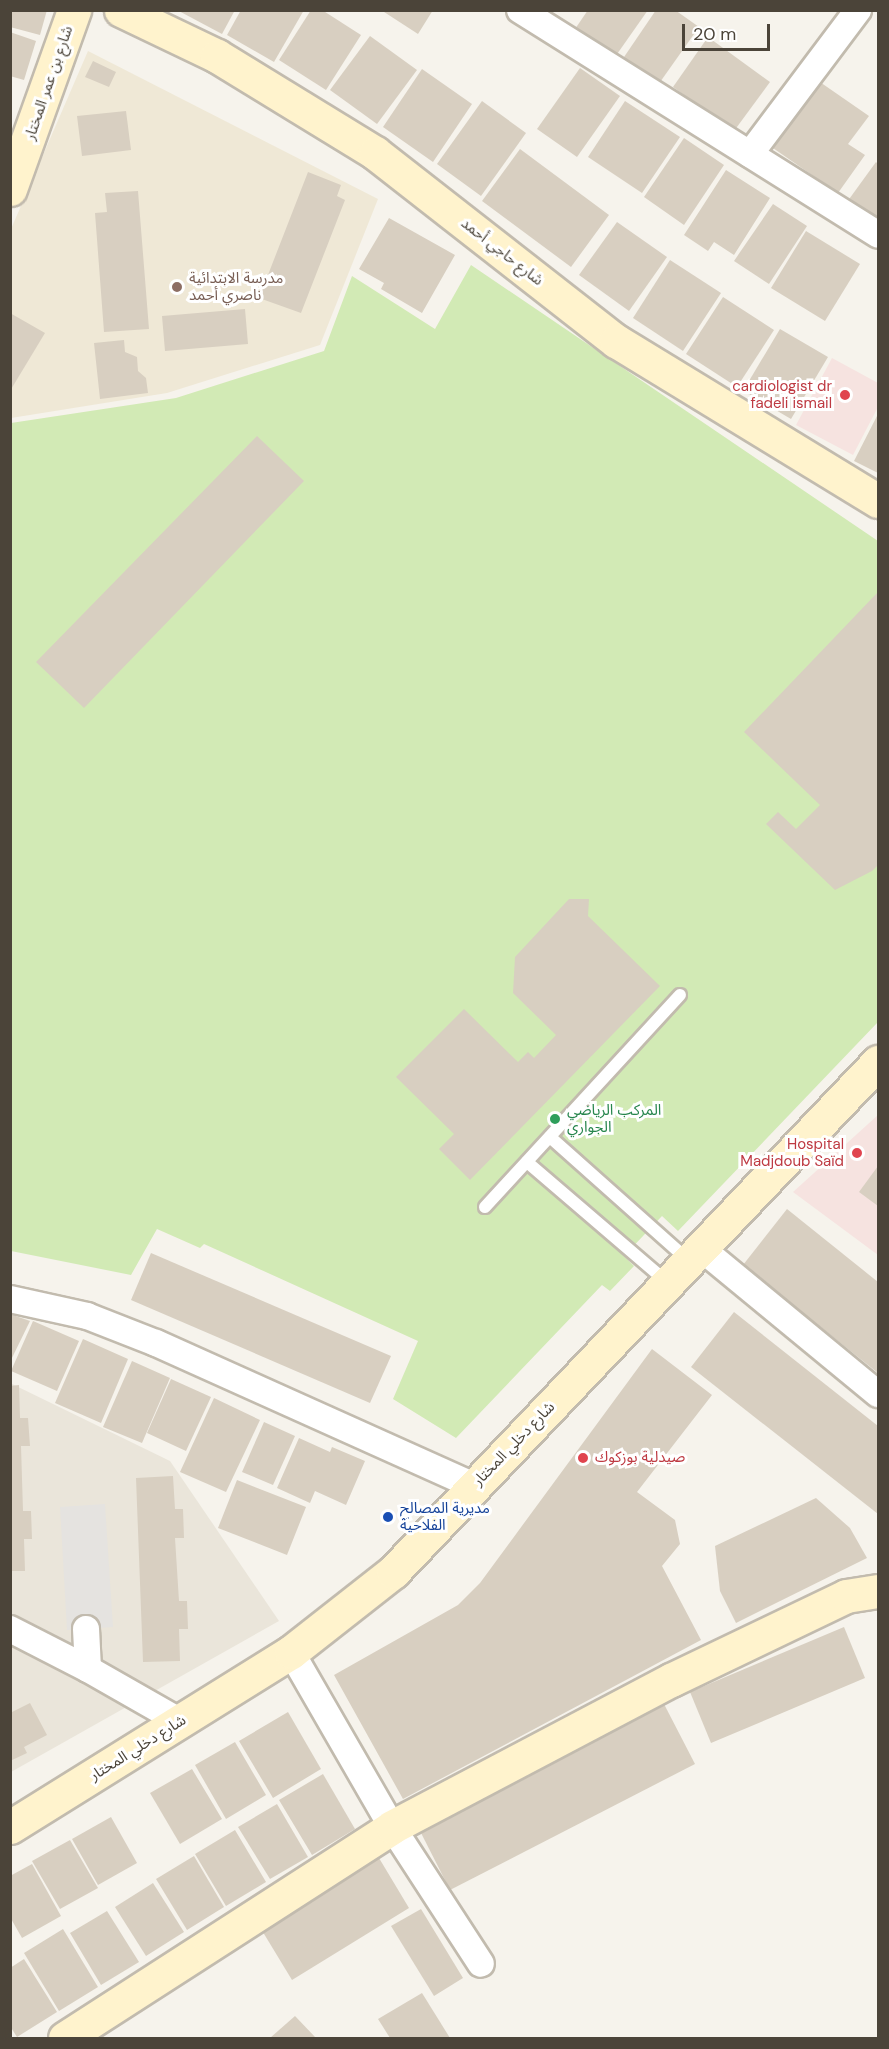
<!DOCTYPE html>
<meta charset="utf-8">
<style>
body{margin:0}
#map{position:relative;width:889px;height:2049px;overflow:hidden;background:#f6f3ec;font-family:"DM Sans","Noto Sans Arabic",sans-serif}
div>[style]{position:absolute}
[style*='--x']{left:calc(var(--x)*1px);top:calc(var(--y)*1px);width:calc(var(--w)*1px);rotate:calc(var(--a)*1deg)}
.residential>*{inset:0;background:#eae5da}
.education>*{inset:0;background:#efe8d6}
.medical>*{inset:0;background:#f6e3e0}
.green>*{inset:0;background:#d2eab5}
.parking>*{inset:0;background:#e5e3e0}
.building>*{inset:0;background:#d8cfc1}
.roads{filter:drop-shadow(2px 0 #c2bbae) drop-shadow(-2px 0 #c2bbae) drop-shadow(0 2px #c2bbae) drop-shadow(0 -2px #c2bbae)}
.lane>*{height:12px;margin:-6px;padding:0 6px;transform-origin:6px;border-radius:6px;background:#fff}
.street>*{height:26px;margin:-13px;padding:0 13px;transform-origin:13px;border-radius:13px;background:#fff}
.secondary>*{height:33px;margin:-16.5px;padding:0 16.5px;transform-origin:16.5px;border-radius:16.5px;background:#fff3cd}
.dots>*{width:16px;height:16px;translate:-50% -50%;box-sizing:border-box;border:3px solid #fff;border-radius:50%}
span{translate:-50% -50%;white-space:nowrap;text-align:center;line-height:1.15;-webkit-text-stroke:6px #fff;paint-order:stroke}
.street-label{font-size:15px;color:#4b4439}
.education-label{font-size:15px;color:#785e54}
.left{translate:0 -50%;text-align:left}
.health-label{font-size:15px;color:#be3a42}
.right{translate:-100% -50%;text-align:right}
.leisure-label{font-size:15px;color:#27864d}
.transit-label{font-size:15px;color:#164399}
.frame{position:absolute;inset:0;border:12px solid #4b4439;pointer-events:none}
.scale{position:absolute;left:682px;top:24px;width:88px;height:27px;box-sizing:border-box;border:3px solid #4b4439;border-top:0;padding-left:8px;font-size:18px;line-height:21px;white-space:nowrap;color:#4b4439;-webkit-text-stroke:4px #fff;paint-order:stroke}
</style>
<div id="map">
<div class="residential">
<i style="clip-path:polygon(10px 1383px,170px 1461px,279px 1621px,11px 1772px)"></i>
</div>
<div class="education">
<i style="clip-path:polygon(88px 51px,378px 199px,320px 345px,167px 393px,11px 418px,11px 229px)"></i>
</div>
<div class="medical">
<i style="clip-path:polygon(832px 358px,878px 383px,878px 407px,853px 455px,796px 425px)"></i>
<i style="clip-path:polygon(878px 1115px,878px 1255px,793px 1192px)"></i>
</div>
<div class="green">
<i style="clip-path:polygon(471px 265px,878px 541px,878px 1022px,678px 1231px,662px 1216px,624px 1256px,634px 1266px,610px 1291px,602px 1285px,456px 1438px,393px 1399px,418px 1341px,204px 1244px,200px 1248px,157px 1229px,131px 1275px,11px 1251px,11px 423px,176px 398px,324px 351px,352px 276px,435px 329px)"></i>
</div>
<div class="parking">
<i style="clip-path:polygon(105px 1504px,113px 1627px,67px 1630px,60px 1507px)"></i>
</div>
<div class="building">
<i style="clip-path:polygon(10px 10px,47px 10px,40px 35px,10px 27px)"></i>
<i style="clip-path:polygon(177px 10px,235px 10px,222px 34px)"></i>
<i style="clip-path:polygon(241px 10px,304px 10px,274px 62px,227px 35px)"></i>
<i style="clip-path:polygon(311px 10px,322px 10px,361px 35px,326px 90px,279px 60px)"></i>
<i style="clip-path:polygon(381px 10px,433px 10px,418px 34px)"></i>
<i style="clip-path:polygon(588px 10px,648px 10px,615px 57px,575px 29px)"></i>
<i style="clip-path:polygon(656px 10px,675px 10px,699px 27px,658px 85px,622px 60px)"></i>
<i style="clip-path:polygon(10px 32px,36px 41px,24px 80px,10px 76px)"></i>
<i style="clip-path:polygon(370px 36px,417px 70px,377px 124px,330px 90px)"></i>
<i style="clip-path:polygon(708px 37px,770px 82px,734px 131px,673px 87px)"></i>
<i style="clip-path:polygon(93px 61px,116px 72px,109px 87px,85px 77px)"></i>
<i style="clip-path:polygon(580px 68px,620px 96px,577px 157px,537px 129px)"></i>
<i style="clip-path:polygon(422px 69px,472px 104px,433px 162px,383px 127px)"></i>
<i style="clip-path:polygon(817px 80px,869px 116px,848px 144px,865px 155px,838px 193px,770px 146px)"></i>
<i style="clip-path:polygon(482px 101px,526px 133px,481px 196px,437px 164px)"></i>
<i style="clip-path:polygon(625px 101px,680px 137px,642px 193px,588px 157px)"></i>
<i style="clip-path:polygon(126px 111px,131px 150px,82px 156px,77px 116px)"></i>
<i style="clip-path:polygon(684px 138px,724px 165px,684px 225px,644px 197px)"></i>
<i style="clip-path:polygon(520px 149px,609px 215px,571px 267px,482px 201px)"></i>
<i style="clip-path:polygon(876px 162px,878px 164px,878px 224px,847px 202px)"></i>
<i style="clip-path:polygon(726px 170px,770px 198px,734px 255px,714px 242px,708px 251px,684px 235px)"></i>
<i style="clip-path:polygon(308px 172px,341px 185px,337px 196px,345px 200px,301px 313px,259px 298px)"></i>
<i style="clip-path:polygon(138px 191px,149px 329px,104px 332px,95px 213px,107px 212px,105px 193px)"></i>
<i style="clip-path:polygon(773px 204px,807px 226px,769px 284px,734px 261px)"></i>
<i style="clip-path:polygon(389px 218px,455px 255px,422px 313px,381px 289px,384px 283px,359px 269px)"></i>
<i style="clip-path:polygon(617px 222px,667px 257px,629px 311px,579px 275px)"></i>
<i style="clip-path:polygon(806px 231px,860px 264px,825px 321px,771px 288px)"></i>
<i style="clip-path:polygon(670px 260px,721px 293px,683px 351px,633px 318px)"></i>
<i style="clip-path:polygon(723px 297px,774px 330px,737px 387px,686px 354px)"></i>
<i style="clip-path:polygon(245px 309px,248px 344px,165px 351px,162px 316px)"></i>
<i style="clip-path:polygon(10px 313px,45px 333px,10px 391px)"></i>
<i style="clip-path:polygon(780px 329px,828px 357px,791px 419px,743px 391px)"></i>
<i style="clip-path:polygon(124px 340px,125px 352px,137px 357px,138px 371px,146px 378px,148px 393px,100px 399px,94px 343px)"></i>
<i style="clip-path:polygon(878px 414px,878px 473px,854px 461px)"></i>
<i style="clip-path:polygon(257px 436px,304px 481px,84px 708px,36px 662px)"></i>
<i style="clip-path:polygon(878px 592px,878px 865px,872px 871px,835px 890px,766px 824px,778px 812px,796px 829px,820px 805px,744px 732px)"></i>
<i style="clip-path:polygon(569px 899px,589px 899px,588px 916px,660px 986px,470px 1180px,439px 1149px,454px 1134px,396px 1077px,464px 1009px,518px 1062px,528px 1052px,534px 1058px,556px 1035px,513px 993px,515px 957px)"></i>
<i style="clip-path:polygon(878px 1166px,878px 1206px,859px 1192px)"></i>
<i style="clip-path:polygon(787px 1209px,878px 1282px,878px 1373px,743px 1265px)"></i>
<i style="clip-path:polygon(151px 1253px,391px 1356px,370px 1403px,131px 1300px)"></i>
<i style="clip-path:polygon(734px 1312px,878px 1426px,878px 1514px,691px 1367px)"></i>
<i style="clip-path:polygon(10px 1314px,30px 1321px,10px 1362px)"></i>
<i style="clip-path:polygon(33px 1321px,79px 1341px,57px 1391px,11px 1371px)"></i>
<i style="clip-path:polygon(83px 1339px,128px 1359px,101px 1423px,55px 1403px)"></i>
<i style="clip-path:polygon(652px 1349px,712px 1395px,637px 1492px,675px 1520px,680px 1544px,662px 1566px,701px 1640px,403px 1799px,334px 1675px,458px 1605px,480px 1583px)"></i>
<i style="clip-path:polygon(132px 1361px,170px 1378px,142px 1443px,103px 1427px)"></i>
<i style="clip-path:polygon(171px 1379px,211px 1397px,186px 1451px,147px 1433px)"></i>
<i style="clip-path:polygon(19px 1385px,20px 1418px,28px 1418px,30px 1446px,21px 1446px,23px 1511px,31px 1511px,32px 1539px,24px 1539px,25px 1571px,10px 1571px,10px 1386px)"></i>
<i style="clip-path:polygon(214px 1398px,260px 1420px,226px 1492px,180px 1472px)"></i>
<i style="clip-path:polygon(264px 1422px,295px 1436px,273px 1485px,242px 1472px)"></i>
<i style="clip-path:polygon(299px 1438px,330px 1452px,332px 1447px,365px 1461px,346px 1505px,315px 1491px,310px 1503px,277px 1488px)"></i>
<i style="clip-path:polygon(173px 1476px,175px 1509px,183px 1509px,184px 1538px,175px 1538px,179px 1601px,187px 1601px,188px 1629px,179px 1629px,180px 1661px,143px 1662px,136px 1478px)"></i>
<i style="clip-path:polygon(237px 1480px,306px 1507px,287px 1555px,218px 1528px)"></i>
<i style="clip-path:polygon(816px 1498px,850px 1528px,867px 1558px,736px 1623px,720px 1591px,715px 1546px)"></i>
<i style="clip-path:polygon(844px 1627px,865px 1678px,711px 1743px,690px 1692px)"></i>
<i style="clip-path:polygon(30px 1703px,47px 1735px,24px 1747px,27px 1753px,10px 1761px,10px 1713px)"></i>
<i style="clip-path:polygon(664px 1704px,695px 1764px,450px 1890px,419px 1829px)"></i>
<i style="clip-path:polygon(288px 1712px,321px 1769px,273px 1798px,239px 1741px)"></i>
<i style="clip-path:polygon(235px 1742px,266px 1795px,226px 1819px,195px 1765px)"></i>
<i style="clip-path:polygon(192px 1769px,222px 1819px,180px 1844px,150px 1793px)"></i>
<i style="clip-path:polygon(323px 1774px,355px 1829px,312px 1855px,279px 1800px)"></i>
<i style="clip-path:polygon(277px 1804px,308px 1857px,270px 1879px,238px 1827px)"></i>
<i style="clip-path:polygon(111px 1817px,137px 1863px,98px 1885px,72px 1839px)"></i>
<i style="clip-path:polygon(235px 1830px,266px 1882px,226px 1906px,195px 1854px)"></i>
<i style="clip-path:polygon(70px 1840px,98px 1888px,60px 1909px,32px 1861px)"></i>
<i style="clip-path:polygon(376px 1853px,409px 1908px,292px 1980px,258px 1924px)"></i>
<i style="clip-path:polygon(194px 1856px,224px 1907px,187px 1930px,156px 1879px)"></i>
<i style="clip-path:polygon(32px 1864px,61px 1916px,22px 1938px,10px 1917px,10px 1876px)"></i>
<i style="clip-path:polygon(153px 1883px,184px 1932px,146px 1956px,115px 1907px)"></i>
<i style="clip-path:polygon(421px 1909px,463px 1978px,434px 1996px,391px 1926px)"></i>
<i style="clip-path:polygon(107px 1911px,139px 1962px,101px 1985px,70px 1933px)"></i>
<i style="clip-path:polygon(63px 1929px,98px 1987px,59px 2011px,24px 1953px)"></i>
<i style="clip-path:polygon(24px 1959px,57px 2012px,17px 2037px,10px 2026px,10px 1968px)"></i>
<i style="clip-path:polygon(422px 1993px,450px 2038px,390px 2038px,378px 2019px)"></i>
<i style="clip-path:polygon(295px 2016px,316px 2038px,270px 2038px)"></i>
</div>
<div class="roads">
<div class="lane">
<i style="--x:550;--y:1137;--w:185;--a:41.7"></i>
<i style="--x:527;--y:1162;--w:184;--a:40.6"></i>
<i style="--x:485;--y:1207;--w:288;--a:-47.4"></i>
</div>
<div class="street">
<i style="--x:520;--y:10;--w:423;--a:32.1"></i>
<i style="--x:750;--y:154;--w:180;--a:-53.1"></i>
<i style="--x:702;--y:1249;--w:228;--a:39.5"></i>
<i style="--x:10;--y:1299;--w:79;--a:12.4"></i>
<i style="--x:87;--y:1316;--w:74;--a:21.4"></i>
<i style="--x:156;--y:1343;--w:349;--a:24.2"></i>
<i style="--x:10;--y:1629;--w:88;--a:27.1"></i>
<i style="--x:88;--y:1669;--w:107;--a:29.7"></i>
<i style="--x:86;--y:1629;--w:40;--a:87.1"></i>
<i style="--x:291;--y:1652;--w:202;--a:60"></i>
<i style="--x:392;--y:1827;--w:163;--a:57"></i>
</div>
<div class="secondary">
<i style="--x:121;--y:10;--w:106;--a:25.6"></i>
<i style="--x:217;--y:56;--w:185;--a:31.5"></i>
<i style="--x:375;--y:153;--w:306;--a:38"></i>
<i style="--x:616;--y:341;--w:307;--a:31.4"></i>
<i style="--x:10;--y:189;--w:190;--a:-70.3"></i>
<i style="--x:10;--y:1827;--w:331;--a:-31.9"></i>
<i style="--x:291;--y:1652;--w:130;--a:-38.1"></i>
<i style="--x:393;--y:1572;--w:704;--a:-46.44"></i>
<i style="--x:65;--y:2038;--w:389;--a:-32.8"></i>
<i style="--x:392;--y:1827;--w:315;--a:-27.8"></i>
<i style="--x:671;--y:1680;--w:194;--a:-25.6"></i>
<i style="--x:846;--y:1596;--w:32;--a:-9"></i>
</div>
</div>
<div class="dots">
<i style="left:177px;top:287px;background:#8d6e63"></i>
<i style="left:845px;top:395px;background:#e0444e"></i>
<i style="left:555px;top:1119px;background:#2e9e5b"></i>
<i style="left:857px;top:1153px;background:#e0444e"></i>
<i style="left:583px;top:1458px;background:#e0444e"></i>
<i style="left:388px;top:1517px;background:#1a4fb4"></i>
</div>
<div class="street-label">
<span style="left:49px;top:83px;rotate:-71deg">شارع بن عمر المختار</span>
<span style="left:502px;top:252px;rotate:38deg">شارع حاجي أحمد</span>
<span style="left:514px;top:1444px;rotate:-46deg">شارع دخلي المختار</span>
<span style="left:138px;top:1748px;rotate:-32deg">شارع دخلي المختار</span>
</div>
<div class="education-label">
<span class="left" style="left:189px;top:287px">مدرسة الابتدائية<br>ناصري أحمد</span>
</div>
<div class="health-label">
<span class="right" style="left:832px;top:395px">cardiologist dr<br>fadeli ismail</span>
<span class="right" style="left:844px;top:1153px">Hospital<br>Madjdoub Saïd</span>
<span class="left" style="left:595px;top:1458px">صيدلية بوزكوك</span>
</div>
<div class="leisure-label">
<span class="left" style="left:567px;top:1119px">المركب الرياضي<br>الجواري</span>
</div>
<div class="transit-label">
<span class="left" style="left:400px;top:1517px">مديرية المصالح<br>الفلاحية</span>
</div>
<div class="frame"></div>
<div class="scale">20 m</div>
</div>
